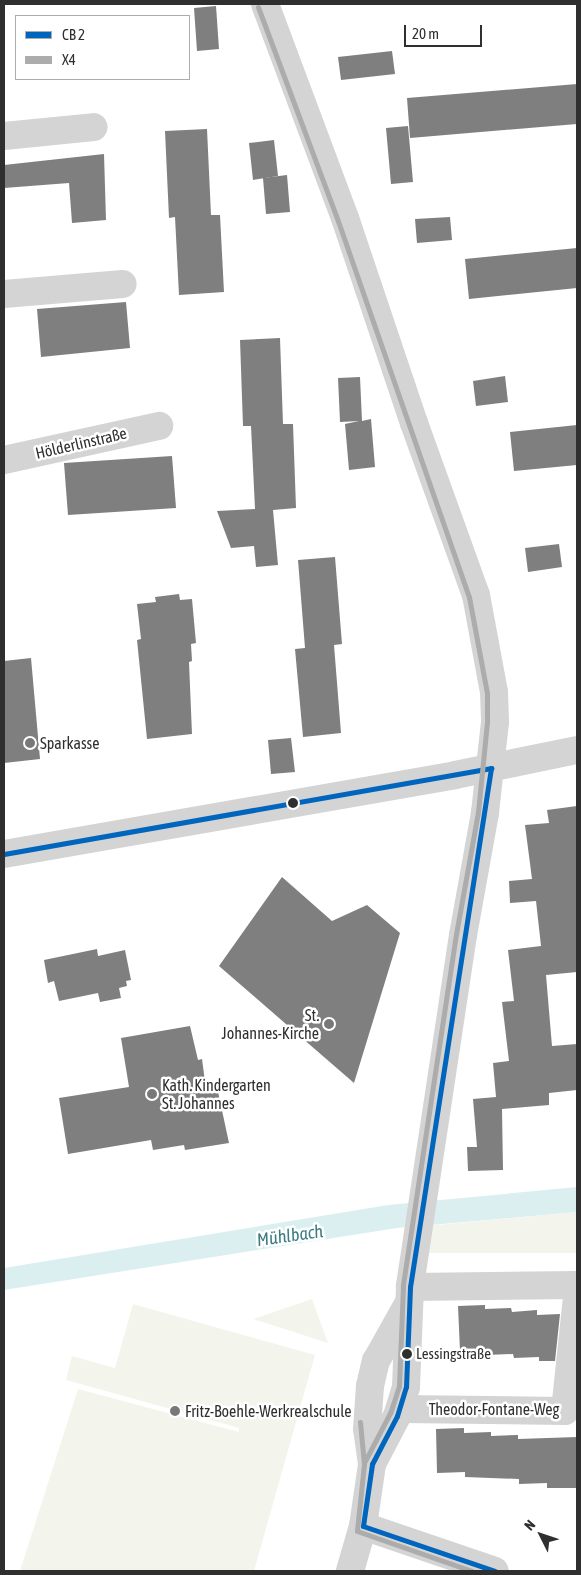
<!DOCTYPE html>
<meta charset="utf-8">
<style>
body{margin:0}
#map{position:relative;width:581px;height:1575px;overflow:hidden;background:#fff;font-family:"Asap Condensed",sans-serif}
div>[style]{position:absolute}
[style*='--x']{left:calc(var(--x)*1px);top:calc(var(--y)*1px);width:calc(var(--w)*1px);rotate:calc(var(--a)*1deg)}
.green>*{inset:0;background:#f3f5ed}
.water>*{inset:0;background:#dbeff1}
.building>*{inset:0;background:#7f7f7f}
.minor>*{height:28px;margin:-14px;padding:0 14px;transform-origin:14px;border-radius:14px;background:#d4d4d4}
.bus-1>*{height:5px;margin:-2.5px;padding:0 2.5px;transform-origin:2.5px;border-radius:2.5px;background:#0065bd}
.bus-2>*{height:5px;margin:-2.5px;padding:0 2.5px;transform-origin:2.5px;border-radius:2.5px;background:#acacac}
.dots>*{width:14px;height:14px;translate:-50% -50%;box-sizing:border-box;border:2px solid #fff;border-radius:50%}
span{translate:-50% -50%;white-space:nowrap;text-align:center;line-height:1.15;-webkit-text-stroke:5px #fff;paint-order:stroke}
.bus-label{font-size:15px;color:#2f2f2f}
.left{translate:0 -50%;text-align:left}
.street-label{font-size:16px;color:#2f2f2f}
.poi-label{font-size:16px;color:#2f2f2f}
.right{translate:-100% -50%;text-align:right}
.water-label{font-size:18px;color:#3b7c82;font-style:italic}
.frame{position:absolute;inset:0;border:5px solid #2f2f2f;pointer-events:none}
.legend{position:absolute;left:15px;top:15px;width:175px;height:65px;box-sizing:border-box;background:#fff;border:1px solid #acacac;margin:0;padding:6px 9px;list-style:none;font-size:15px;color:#2f2f2f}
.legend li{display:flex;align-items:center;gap:10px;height:25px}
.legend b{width:25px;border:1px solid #acacac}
.north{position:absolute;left:516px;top:1510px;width:50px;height:50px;-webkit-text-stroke:4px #fff;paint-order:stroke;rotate:311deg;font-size:14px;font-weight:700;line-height:20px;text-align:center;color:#2f2f2f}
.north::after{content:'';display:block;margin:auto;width:18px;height:22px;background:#2f2f2f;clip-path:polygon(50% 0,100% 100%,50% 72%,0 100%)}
.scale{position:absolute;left:404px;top:25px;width:78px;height:22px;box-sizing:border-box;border:2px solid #2f2f2f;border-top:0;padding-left:6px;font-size:15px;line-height:18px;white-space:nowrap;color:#2f2f2f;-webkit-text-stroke:4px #fff;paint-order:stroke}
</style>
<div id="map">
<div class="green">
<i style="clip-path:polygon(577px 1212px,577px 1253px,425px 1253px,426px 1226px)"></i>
<i style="clip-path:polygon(312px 1299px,328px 1343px,253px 1319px)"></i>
<i style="clip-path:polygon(133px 1304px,315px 1355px,254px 1571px,20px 1571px,78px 1389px,239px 1432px,239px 1428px,66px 1380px,72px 1356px,115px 1368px)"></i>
</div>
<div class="water">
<i style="clip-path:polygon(577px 1187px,577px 1212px,397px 1228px,4px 1290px,4px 1268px,388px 1205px)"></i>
</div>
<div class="building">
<i style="clip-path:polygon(216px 6px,219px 49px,197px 51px,194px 8px)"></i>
<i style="clip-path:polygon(392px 51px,395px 74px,341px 80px,338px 57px)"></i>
<i style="clip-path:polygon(577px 84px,577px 124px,410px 138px,407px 98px)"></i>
<i style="clip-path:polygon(408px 126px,413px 182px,391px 184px,386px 128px)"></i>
<i style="clip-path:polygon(207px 129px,211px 215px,220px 215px,224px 292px,179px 295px,175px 217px,169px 218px,165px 131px)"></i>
<i style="clip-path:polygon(274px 140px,278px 176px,253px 180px,249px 143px)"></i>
<i style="clip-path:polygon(104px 154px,106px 220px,72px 223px,69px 183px,4px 188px,4px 165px)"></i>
<i style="clip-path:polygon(287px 175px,290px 212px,266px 214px,263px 178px)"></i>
<i style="clip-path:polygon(450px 217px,452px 240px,417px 243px,415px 219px)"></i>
<i style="clip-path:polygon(577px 248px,577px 288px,469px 299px,465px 259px)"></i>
<i style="clip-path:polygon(126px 302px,130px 348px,41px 357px,37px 309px)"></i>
<i style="clip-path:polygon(280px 338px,283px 424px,293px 424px,296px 508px,273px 510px,278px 565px,256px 567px,254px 546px,231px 548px,217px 511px,255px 509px,251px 426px,243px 426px,240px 340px)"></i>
<i style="clip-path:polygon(505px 376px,508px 402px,476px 406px,473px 381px)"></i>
<i style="clip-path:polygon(360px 377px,362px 421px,371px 419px,375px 467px,349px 470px,345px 424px,359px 421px,340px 422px,338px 378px)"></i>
<i style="clip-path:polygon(577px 425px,577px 465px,514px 471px,510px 432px)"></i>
<i style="clip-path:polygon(172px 456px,176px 508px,68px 515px,64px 463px)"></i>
<i style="clip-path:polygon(559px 544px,562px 567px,528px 572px,525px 548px)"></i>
<i style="clip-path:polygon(335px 557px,342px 644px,334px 645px,341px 733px,303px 737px,295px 649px,305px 648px,298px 560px)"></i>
<i style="clip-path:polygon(179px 594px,180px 600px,192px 599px,196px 643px,191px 644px,192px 661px,189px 662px,192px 734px,147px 739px,137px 640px,141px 639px,137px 604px,156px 602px,155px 597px)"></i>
<i style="clip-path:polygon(31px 658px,40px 759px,4px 763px,4px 661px)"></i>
<i style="clip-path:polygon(291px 738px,295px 772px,271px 774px,268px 740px)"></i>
<i style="clip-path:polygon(577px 806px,577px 972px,546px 975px,552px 1046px,577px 1044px,577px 1090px,549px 1093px,549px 1105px,502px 1109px,503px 1170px,468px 1171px,467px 1147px,477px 1147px,473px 1099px,496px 1097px,493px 1063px,509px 1061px,502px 1002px,514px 1001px,508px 950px,541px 946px,536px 901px,510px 903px,509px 881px,532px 879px,525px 825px,549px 823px,547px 810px)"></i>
<i style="clip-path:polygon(282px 877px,332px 921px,367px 905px,400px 933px,354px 1083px,219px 966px)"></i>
<i style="clip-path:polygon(97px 949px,98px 956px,125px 950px,131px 980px,126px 981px,127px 986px,119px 988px,121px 998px,100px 1002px,98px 993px,59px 1001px,54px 981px,48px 983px,44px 960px)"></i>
<i style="clip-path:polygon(190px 1026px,198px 1060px,202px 1059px,206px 1089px,217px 1087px,229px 1143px,185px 1150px,184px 1145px,153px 1150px,151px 1140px,68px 1154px,59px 1098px,129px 1087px,121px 1038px)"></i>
<i style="clip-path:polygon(485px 1305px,485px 1309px,511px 1308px,512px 1312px,537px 1310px,537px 1315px,560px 1314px,555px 1361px,539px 1361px,539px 1357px,514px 1358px,513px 1354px,487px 1355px,487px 1350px,460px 1351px,458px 1306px)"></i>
<i style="clip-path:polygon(464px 1428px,464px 1433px,491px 1432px,491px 1436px,518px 1435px,518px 1439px,577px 1437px,577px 1488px,547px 1488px,547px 1483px,519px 1484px,519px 1479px,465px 1477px,465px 1472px,437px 1473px,436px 1429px)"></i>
</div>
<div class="minor">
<i style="--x:265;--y:4;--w:228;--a:69.5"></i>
<i style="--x:345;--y:218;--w:216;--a:71.4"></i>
<i style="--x:414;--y:423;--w:183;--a:70.2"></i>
<i style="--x:476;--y:595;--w:99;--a:79.5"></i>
<i style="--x:494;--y:692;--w:30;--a:88"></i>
<i style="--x:495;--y:722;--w:92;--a:96.3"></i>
<i style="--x:485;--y:813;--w:124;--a:100.2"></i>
<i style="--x:463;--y:935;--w:356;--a:98.6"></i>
<i style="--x:410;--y:1287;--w:100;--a:92.3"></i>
<i style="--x:406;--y:1387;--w:30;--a:107"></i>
<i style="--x:397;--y:1416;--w:54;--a:117.5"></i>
<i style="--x:4;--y:136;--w:90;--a:-5.7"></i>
<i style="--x:4;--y:294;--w:119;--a:-4.8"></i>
<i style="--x:4;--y:460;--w:159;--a:-12.4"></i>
<i style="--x:4;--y:854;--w:458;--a:-9.9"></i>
<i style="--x:455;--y:775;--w:125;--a:-11.6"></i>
<i style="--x:410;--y:1287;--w:167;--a:-0.7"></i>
<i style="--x:400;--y:1409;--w:165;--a:0.7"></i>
<i style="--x:565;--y:1411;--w:115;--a:-84"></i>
<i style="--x:363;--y:1526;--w:139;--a:18.8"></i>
<i style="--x:350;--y:1571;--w:47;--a:-73.9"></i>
<i style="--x:363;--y:1526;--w:63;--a:-81.7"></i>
<i style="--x:372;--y:1464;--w:35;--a:-98"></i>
<i style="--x:367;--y:1429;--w:43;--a:-86"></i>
<i style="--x:370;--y:1386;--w:26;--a:-77"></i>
<i style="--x:376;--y:1361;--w:65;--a:-60.7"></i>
</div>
<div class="bus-1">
<i style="--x:4;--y:854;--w:495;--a:-10"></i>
<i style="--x:363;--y:1526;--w:63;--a:-81.7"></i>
<i style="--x:372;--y:1464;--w:54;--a:-62.5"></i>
<i style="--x:397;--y:1416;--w:30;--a:-73"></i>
<i style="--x:406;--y:1387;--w:100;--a:-87.7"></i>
<i style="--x:410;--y:1287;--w:525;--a:-81.13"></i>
<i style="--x:363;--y:1526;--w:139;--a:18.8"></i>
</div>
<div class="bus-2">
<i style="--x:258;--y:7;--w:228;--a:69.5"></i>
<i style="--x:338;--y:221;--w:398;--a:70.8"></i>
<i style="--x:469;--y:597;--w:98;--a:79.4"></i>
<i style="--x:487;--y:693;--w:29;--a:90"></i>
<i style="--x:487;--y:722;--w:90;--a:95.7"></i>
<i style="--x:478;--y:812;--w:124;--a:100.2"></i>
<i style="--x:456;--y:934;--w:356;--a:98.6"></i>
<i style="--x:403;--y:1286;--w:100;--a:92.3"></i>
<i style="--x:399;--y:1386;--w:28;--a:108"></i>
<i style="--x:390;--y:1413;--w:54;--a:117.5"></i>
<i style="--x:360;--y:1422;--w:42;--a:84.6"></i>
<i style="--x:364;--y:1464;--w:67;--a:96"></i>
<i style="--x:357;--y:1531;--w:122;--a:19.2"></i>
</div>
<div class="dots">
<i style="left:30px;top:743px;background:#787878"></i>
<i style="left:293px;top:803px;background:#2f2f2f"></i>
<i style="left:329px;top:1024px;background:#787878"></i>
<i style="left:152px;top:1094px;background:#787878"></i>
<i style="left:407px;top:1354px;background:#2f2f2f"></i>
<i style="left:175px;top:1411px;background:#787878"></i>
</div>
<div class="bus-label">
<span class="left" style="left:416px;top:1354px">Lessingstraße</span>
</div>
<div class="street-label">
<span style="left:81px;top:443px;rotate:-13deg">Hölderlinstraße</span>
<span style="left:494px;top:1409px">Theodor-Fontane-Weg</span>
</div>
<div class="poi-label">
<span class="left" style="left:40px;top:743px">Sparkasse</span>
<span class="right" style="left:319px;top:1024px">St.<br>Johannes-Kirche</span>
<span class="left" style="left:162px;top:1094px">Kath. Kindergarten<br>St. Johannes</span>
<span class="left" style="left:185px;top:1411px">Fritz-Boehle-Werkrealschule</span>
</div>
<div class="water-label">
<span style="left:290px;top:1236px;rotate:-8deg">Mühlbach</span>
</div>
<div class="frame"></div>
<ul class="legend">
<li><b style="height:6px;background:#0065bd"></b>CB 2</li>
<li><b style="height:6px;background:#acacac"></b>X4</li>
</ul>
<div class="north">N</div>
<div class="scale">20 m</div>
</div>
